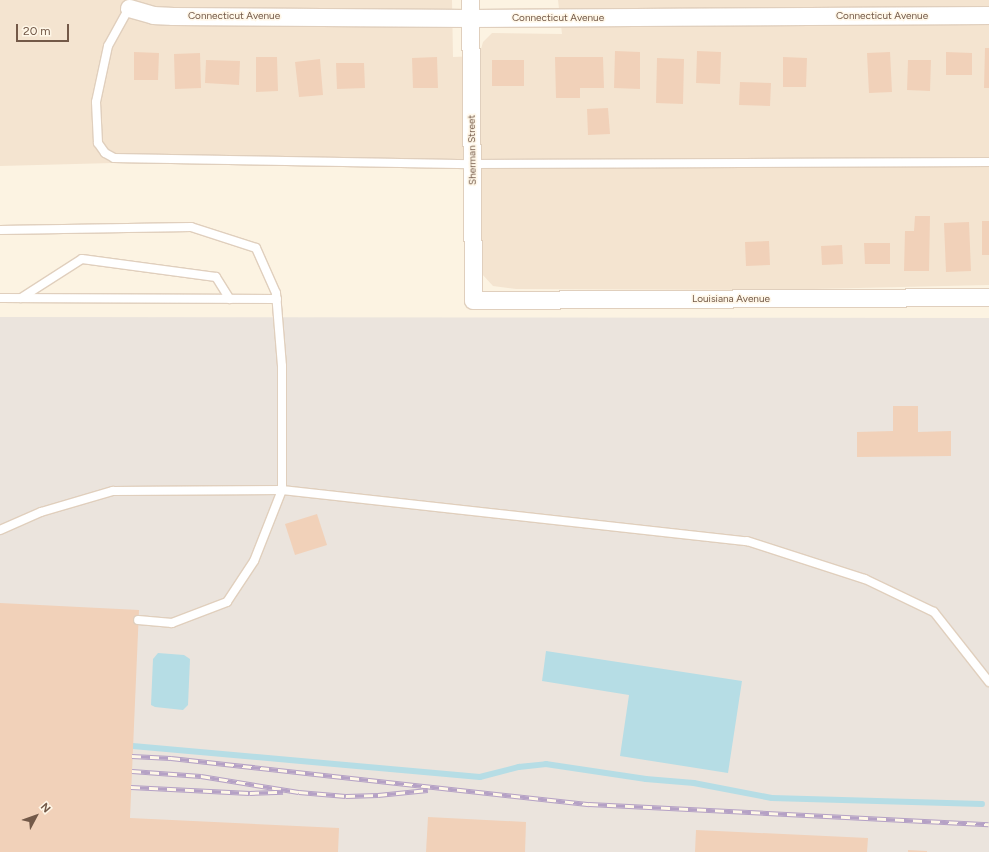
<!DOCTYPE html>
<style>
body{margin:0}
#map{position:relative;width:989px;height:852px;overflow:hidden;background:#fcf3e2;font-family:Figtree,sans-serif}
div>[style]{position:absolute}
[style*='--x']{left:calc(var(--x)*1px);top:calc(var(--y)*1px);width:calc(var(--w)*1px);rotate:calc(var(--a)*1deg)}
.residential>*{inset:0;background:#f4e4d0}
.industrial>*{inset:0;background:#ebe4dd}
.water>*{inset:0;background:#b6dde5}
.stream>*{height:5.5px;margin:-2.75px;padding:0 2.75px;transform-origin:2.75px;border-radius:2.75px;background:#b6dde5}
.building>*{inset:0;background:#f1d1b9}
.roads{filter:drop-shadow(1px 0 #e0cfbd) drop-shadow(-1px 0 #e0cfbd) drop-shadow(0 1px #e0cfbd) drop-shadow(0 -1px #e0cfbd)}
.service>*{height:8px;margin:-4px;padding:0 4px;transform-origin:4px;border-radius:4px;background:#fff}
.minor>*{height:17px;margin:-8.5px;padding:0 8.5px;transform-origin:8.5px;border-radius:8.5px;background:#fff}
.rail>*{height:4.5px;margin-top:-2.25px;transform-origin:0;background:repeating-linear-gradient(90deg,#fff7e8 0 9px,#b5a1c5 0 18px);box-sizing:border-box;border-block:1px solid #b5a1c5}
span{translate:-50% -50%;white-space:nowrap;text-align:center;line-height:1.15;-webkit-text-stroke:3px #fff7e8;paint-order:stroke}
.street-label{font-size:10px;color:#735948}
.north{position:absolute;left:16px;top:796px;width:40px;height:40px;-webkit-text-stroke:3px #fff7e8;paint-order:stroke;rotate:49deg;font-size:11px;font-weight:700;line-height:16px;text-align:center;color:#735948}
.north::after{content:'';display:block;margin:auto;width:14px;height:18px;background:#735948;clip-path:polygon(50% 0,100% 100%,50% 72%,0 100%)}
.scale{position:absolute;left:16px;top:24px;width:53px;height:18px;box-sizing:border-box;border:2px solid #735948;border-top:0;padding-left:5px;font-size:12px;line-height:14px;white-space:nowrap;color:#735948;-webkit-text-stroke:3px #fff7e8;paint-order:stroke}
</style>
<div id="map">
<div class="residential">
<i style="clip-path:polygon(0 0,452px 0,453px 57px,479px 56px,483px 42px,492px 33px,562px 34px,558px 0,989px 0,989px 285px,769px 290px,516px 289px,493px 286px,482px 274px,481px 161px,188px 161px,0 166px)"></i>
</div>
<div class="industrial">
<i style="clip-path:polygon(0 317px,989px 318px,989px 852px,0 852px)"></i>
</div>
<div class="water">
<i style="clip-path:polygon(546px 651px,742px 681px,728px 773px,620px 756px,629px 695px,542px 681px)"></i>
<i style="clip-path:polygon(158px 653px,184px 655px,190px 659px,188px 705px,183px 710px,155px 707px,151px 705px,153px 659px)"></i>
</div>
<div class="stream">
<i style="--x:133;--y:746;--w:348;--a:5.1"></i>
<i style="--x:480;--y:777;--w:40;--a:-14.4"></i>
<i style="--x:519;--y:767;--w:27;--a:-6"></i>
<i style="--x:546;--y:764;--w:101;--a:8.5"></i>
<i style="--x:646;--y:779;--w:48;--a:4.8"></i>
<i style="--x:694;--y:783;--w:79;--a:10.9"></i>
<i style="--x:772;--y:798;--w:210;--a:1.6"></i>
</div>
<div class="building">
<i style="clip-path:polygon(985px 48px,989px 48px,989px 88px,984px 88px)"></i>
<i style="clip-path:polygon(615px 51px,640px 52px,640px 89px,614px 88px)"></i>
<i style="clip-path:polygon(697px 51px,721px 52px,720px 84px,696px 83px)"></i>
<i style="clip-path:polygon(134px 52px,159px 53px,158px 80px,134px 80px)"></i>
<i style="clip-path:polygon(890px 52px,892px 92px,869px 93px,867px 53px)"></i>
<i style="clip-path:polygon(946px 52px,972px 53px,972px 75px,946px 75px)"></i>
<i style="clip-path:polygon(200px 53px,201px 88px,175px 89px,174px 54px)"></i>
<i style="clip-path:polygon(256px 57px,277px 57px,278px 91px,256px 92px)"></i>
<i style="clip-path:polygon(437px 57px,438px 88px,413px 88px,412px 58px)"></i>
<i style="clip-path:polygon(555px 57px,603px 57px,604px 88px,580px 88px,580px 98px,556px 98px)"></i>
<i style="clip-path:polygon(783px 57px,807px 58px,806px 87px,783px 87px)"></i>
<i style="clip-path:polygon(657px 58px,684px 59px,683px 104px,656px 103px)"></i>
<i style="clip-path:polygon(320px 59px,323px 95px,299px 97px,295px 62px)"></i>
<i style="clip-path:polygon(206px 60px,240px 61px,239px 85px,205px 83px)"></i>
<i style="clip-path:polygon(492px 60px,524px 60px,524px 86px,492px 86px)"></i>
<i style="clip-path:polygon(908px 60px,931px 60px,930px 91px,907px 90px)"></i>
<i style="clip-path:polygon(336px 63px,364px 63px,365px 88px,337px 89px)"></i>
<i style="clip-path:polygon(740px 82px,771px 83px,770px 106px,739px 105px)"></i>
<i style="clip-path:polygon(608px 108px,610px 134px,588px 135px,587px 109px)"></i>
<i style="clip-path:polygon(915px 216px,930px 216px,929px 271px,904px 271px,905px 231px,914px 231px)"></i>
<i style="clip-path:polygon(982px 221px,989px 221px,989px 255px,982px 255px)"></i>
<i style="clip-path:polygon(969px 222px,971px 271px,946px 272px,944px 223px)"></i>
<i style="clip-path:polygon(769px 241px,770px 265px,746px 266px,745px 242px)"></i>
<i style="clip-path:polygon(864px 243px,890px 243px,890px 264px,865px 264px)"></i>
<i style="clip-path:polygon(842px 245px,843px 264px,822px 265px,821px 246px)"></i>
<i style="clip-path:polygon(893px 406px,918px 406px,918px 432px,951px 431px,951px 456px,857px 457px,857px 432px,893px 431px)"></i>
<i style="clip-path:polygon(317px 514px,327px 545px,295px 555px,285px 524px)"></i>
<i style="clip-path:polygon(0 603px,139px 610px,130px 818px,339px 828px,338px 852px,0 852px)"></i>
<i style="clip-path:polygon(428px 817px,526px 822px,525px 852px,426px 852px)"></i>
<i style="clip-path:polygon(696px 830px,868px 838px,867px 852px,695px 852px)"></i>
<i style="clip-path:polygon(908px 850px,927px 851px,927px 852px,908px 852px)"></i>
</div>
<div class="roads">
<div class="service">
<i style="--x:129;--y:8;--w:43;--a:118.9"></i>
<i style="--x:108;--y:46;--w:57;--a:102.1"></i>
<i style="--x:96;--y:102;--w:41;--a:87.2"></i>
<i style="--x:98;--y:143;--w:12;--a:55"></i>
<i style="--x:105;--y:153;--w:10;--a:29"></i>
<i style="--x:114;--y:158;--w:358;--a:1"></i>
<i style="--x:472;--y:164;--w:517;--a:-0.22"></i>
<i style="--x:0;--y:230;--w:191;--a:-0.9"></i>
<i style="--x:191;--y:227;--w:68;--a:17.9"></i>
<i style="--x:256;--y:248;--w:49;--a:66"></i>
<i style="--x:276;--y:293;--w:73;--a:85.3"></i>
<i style="--x:282;--y:366;--w:124;--a:90"></i>
<i style="--x:282;--y:490;--w:76;--a:111.5"></i>
<i style="--x:254;--y:561;--w:49;--a:123.4"></i>
<i style="--x:227;--y:602;--w:59;--a:159.1"></i>
<i style="--x:172;--y:623;--w:34;--a:-175"></i>
<i style="--x:0;--y:298;--w:277;--a:0.2"></i>
<i style="--x:21;--y:298;--w:72;--a:-32.6"></i>
<i style="--x:82;--y:259;--w:135;--a:7.7"></i>
<i style="--x:216;--y:277;--w:26;--a:58"></i>
<i style="--x:0;--y:530;--w:45;--a:-23.7"></i>
<i style="--x:41;--y:512;--w:75;--a:-16.3"></i>
<i style="--x:113;--y:491;--w:169;--a:-0.3"></i>
<i style="--x:282;--y:490;--w:468;--a:6.3"></i>
<i style="--x:747;--y:541;--w:124;--a:17.9"></i>
<i style="--x:865;--y:579;--w:76;--a:25.6"></i>
<i style="--x:934;--y:612;--w:89;--a:51.8"></i>
</div>
<div class="minor">
<i style="--x:470;--y:0;--w:300;--a:89.4"></i>
<i style="--x:473;--y:300;--w:516;--a:-0.33"></i>
<i style="--x:129;--y:8;--w:25;--a:16"></i>
<i style="--x:153;--y:15;--w:20;--a:3"></i>
<i style="--x:173;--y:16;--w:297;--a:0.4"></i>
<i style="--x:470;--y:18;--w:519;--a:-0.33"></i>
</div>
</div>
<div class="rail">
<i style="--x:132;--y:756;--w:39;--a:3"></i>
<i style="--x:171;--y:758;--w:421;--a:6.3"></i>
<i style="--x:589;--y:804;--w:400;--a:2.9"></i>
<i style="--x:132;--y:771;--w:69;--a:4.1"></i>
<i style="--x:201;--y:776;--w:99;--a:9.3"></i>
<i style="--x:299;--y:792;--w:47;--a:4.9"></i>
<i style="--x:346;--y:796;--w:32;--a:-2"></i>
<i style="--x:378;--y:795;--w:50;--a:-5.7"></i>
<i style="--x:131;--y:787;--w:119;--a:2.9"></i>
<i style="--x:250;--y:793;--w:33;--a:-2"></i>
</div>
<div class="street-label">
<span style="left:234px;top:16px">Connecticut Avenue</span>
<span style="left:882px;top:16px">Connecticut Avenue</span>
<span style="left:558px;top:18px">Connecticut Avenue</span>
<span style="left:472px;top:150px;rotate:-91deg">Sherman Street</span>
<span style="left:731px;top:299px">Louisiana Avenue</span>
</div>
<div class="north">N</div>
<div class="scale">20 m</div>
</div>
